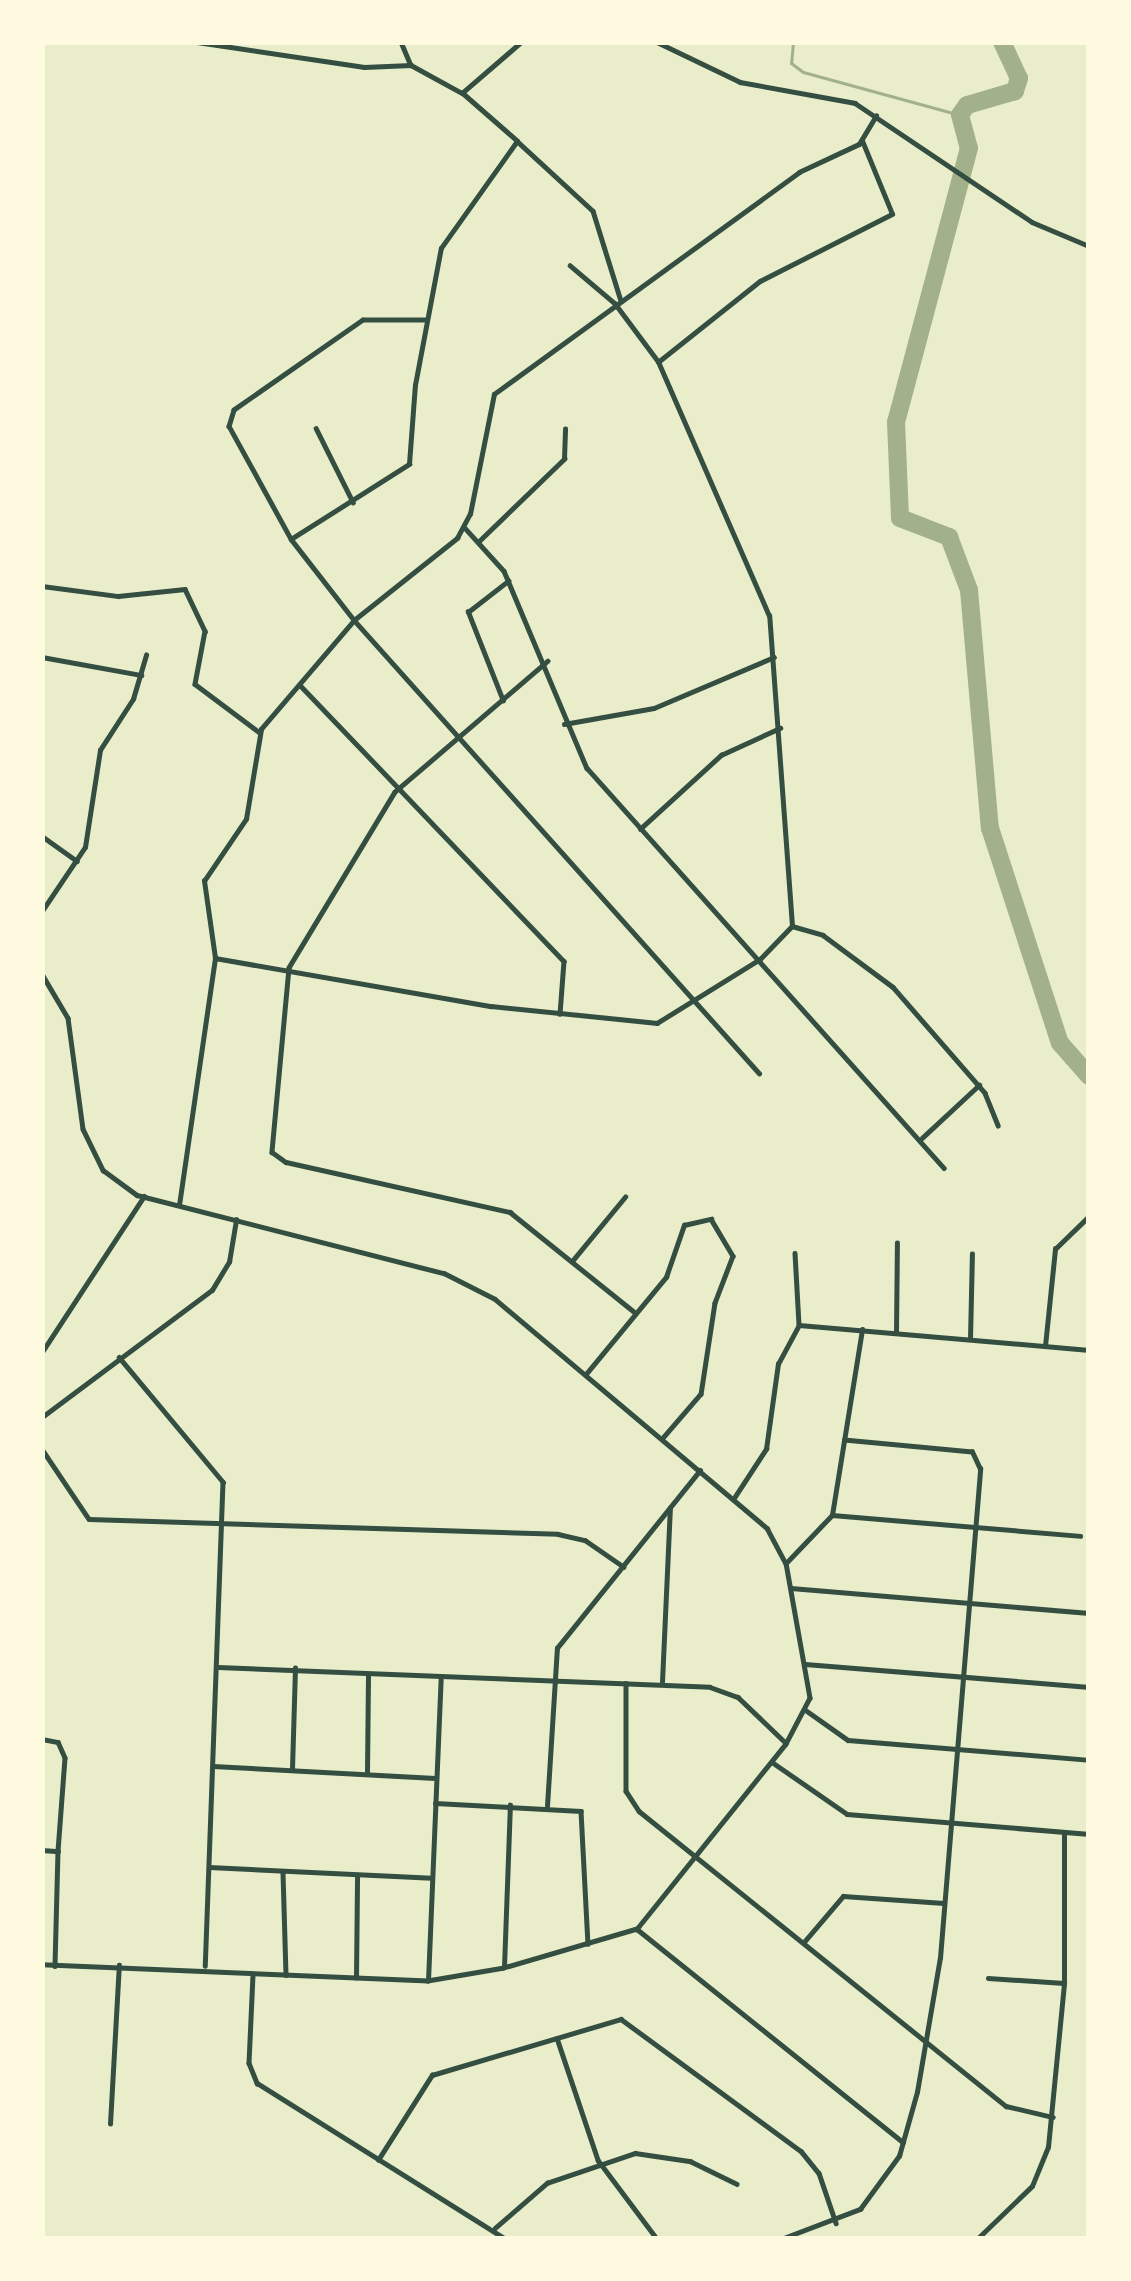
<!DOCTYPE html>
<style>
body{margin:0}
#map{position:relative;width:1131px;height:2281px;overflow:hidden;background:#e9edc9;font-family:"Golos Text",sans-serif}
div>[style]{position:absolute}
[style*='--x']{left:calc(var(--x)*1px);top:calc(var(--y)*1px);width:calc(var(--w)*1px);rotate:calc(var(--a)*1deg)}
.stream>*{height:3px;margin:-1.5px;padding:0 1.5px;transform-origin:1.5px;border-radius:1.5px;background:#a3b18a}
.river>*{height:18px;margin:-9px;padding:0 9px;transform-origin:9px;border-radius:9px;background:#a3b18a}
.minor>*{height:4.5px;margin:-2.25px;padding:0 2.25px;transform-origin:2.25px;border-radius:2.25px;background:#344e41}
span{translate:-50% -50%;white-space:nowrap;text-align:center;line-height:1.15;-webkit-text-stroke:12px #fefae0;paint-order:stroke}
.frame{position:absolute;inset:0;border:45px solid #fefae0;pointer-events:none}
</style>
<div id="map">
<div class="stream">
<i style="--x:793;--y:42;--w:21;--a:95"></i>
<i style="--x:791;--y:63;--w:15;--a:37"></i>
<i style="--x:803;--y:72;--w:163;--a:15.3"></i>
</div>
<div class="river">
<i style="--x:1002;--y:42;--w:40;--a:65"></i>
<i style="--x:1019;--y:78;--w:14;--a:107"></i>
<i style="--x:1015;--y:91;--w:50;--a:163.7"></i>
<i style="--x:967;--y:105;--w:12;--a:125"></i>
<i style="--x:960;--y:115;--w:34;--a:75"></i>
<i style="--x:969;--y:148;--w:284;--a:104.9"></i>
<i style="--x:896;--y:422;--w:96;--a:87.6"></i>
<i style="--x:900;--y:518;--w:53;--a:21.2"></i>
<i style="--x:949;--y:537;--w:57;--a:69.3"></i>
<i style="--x:969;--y:590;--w:239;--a:85"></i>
<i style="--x:990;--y:828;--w:226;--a:72"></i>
<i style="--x:1060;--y:1043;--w:44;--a:48.7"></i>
</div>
<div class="minor">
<i style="--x:197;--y:42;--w:169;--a:8.5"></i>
<i style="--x:364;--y:67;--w:47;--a:-2.4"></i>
<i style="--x:401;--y:42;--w:25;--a:67"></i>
<i style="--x:411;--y:65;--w:58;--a:28.8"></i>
<i style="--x:462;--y:93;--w:78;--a:-40.8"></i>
<i style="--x:657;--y:42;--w:92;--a:25.7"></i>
<i style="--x:740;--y:82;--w:117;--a:10.3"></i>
<i style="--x:855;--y:103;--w:213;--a:33.9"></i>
<i style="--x:1032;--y:222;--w:62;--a:22.8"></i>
<i style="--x:517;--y:141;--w:103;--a:42.6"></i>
<i style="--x:593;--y:211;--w:94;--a:72.7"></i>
<i style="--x:425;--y:320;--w:62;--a:180"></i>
<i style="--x:363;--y:320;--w:157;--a:145.1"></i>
<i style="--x:234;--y:410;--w:17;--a:107"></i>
<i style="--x:229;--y:426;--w:129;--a:61.2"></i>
<i style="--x:291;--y:539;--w:103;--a:52.1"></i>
<i style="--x:354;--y:620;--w:608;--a:48.2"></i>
<i style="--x:658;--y:362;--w:130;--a:-38.5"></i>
<i style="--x:760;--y:281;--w:148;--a:-26.9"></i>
<i style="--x:892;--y:214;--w:79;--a:-112.3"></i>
<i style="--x:316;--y:428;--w:83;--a:63.4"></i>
<i style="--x:465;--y:528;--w:58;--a:47.8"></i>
<i style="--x:504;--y:571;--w:214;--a:67.2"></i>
<i style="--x:587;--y:768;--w:536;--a:48.25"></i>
<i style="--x:291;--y:539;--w:140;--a:-32.4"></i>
<i style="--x:409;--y:464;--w:79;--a:-85.7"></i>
<i style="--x:415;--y:385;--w:139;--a:-79.3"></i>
<i style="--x:441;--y:248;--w:131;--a:-54.6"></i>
<i style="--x:517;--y:141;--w:73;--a:-138.9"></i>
<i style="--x:478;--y:542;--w:120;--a:-44"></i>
<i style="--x:564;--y:459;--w:30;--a:-88"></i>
<i style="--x:42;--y:586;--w:77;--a:7.5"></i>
<i style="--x:118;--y:596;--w:67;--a:-6"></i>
<i style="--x:185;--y:589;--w:47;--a:64.5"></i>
<i style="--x:205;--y:631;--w:54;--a:100.7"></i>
<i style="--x:195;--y:684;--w:80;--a:36.9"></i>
<i style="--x:42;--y:657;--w:101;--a:10.3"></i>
<i style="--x:548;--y:661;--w:201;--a:139.4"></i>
<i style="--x:395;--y:792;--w:205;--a:121.1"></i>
<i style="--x:289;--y:968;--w:185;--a:95.3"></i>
<i style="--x:272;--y:1152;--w:17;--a:36"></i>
<i style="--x:286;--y:1162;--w:230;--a:12.6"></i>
<i style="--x:510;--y:1212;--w:158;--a:38.8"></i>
<i style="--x:300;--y:685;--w:382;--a:46.3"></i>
<i style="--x:564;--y:961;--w:53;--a:94.3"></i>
<i style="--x:503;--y:701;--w:96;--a:-111.5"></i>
<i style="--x:468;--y:612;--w:51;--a:-37.8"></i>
<i style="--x:564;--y:724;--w:91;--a:-10.1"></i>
<i style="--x:654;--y:708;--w:130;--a:-23"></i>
<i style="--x:640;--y:829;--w:110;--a:-42.4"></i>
<i style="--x:721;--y:755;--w:65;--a:-24.6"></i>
<i style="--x:42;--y:836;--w:43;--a:35.5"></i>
<i style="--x:42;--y:911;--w:77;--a:-56.1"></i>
<i style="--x:85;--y:847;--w:98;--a:-81.2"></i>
<i style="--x:100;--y:750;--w:61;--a:-57.1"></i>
<i style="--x:133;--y:699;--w:46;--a:-73.5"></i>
<i style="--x:792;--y:926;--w:32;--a:16"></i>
<i style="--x:823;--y:935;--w:87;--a:36.6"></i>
<i style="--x:893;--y:987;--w:140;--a:49"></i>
<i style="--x:985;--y:1093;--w:35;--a:68"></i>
<i style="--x:215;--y:958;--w:280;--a:9.9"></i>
<i style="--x:491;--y:1006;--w:167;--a:5.8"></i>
<i style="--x:657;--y:1023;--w:121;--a:-31.9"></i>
<i style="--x:760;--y:959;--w:46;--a:-45.9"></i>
<i style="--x:792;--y:926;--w:311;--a:-94.2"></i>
<i style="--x:769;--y:616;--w:277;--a:-113.6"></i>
<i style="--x:658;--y:362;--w:72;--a:-126.6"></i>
<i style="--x:615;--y:304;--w:59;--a:-139.8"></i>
<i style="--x:42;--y:974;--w:51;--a:59.4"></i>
<i style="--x:68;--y:1018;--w:112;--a:82.3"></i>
<i style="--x:83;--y:1129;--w:46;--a:64"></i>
<i style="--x:103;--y:1170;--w:42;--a:36.3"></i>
<i style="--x:137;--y:1195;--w:317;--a:14.3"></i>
<i style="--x:444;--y:1273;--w:57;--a:27"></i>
<i style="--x:495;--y:1299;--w:356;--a:40.1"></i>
<i style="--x:767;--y:1528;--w:40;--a:62"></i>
<i style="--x:786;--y:1563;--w:137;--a:79.9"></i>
<i style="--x:810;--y:1698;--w:52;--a:117.6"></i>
<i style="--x:786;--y:1744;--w:238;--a:128.8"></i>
<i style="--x:637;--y:1929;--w:139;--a:163.7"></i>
<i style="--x:504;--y:1968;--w:77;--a:170.3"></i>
<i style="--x:428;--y:1981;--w:386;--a:-177.6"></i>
<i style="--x:922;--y:1138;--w:78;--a:-42.9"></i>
<i style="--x:179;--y:1205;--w:250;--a:-81.7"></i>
<i style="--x:215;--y:958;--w:78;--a:-98.1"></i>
<i style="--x:204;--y:881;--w:75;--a:-55.9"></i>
<i style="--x:246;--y:819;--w:91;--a:-80.5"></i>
<i style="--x:261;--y:729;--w:143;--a:-49.5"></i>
<i style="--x:354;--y:620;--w:132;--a:-38.5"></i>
<i style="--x:457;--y:538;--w:27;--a:-62"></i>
<i style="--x:470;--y:514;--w:122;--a:-78.7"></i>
<i style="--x:494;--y:394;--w:377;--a:-36"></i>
<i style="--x:799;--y:172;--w:66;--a:-25"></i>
<i style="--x:859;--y:144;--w:33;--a:-59"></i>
<i style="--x:795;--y:1253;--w:72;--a:86.8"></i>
<i style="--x:573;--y:1260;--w:82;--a:-50.5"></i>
<i style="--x:896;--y:1332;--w:89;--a:-89.4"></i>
<i style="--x:970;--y:1339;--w:85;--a:-88.7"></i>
<i style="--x:1045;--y:1346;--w:98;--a:-84.1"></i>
<i style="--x:1055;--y:1249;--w:47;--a:-44.1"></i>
<i style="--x:42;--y:1352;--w:186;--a:-56.8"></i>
<i style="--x:119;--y:1357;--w:163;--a:50.2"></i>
<i style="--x:223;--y:1482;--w:484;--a:92.1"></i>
<i style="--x:586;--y:1374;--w:126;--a:-50.5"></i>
<i style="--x:666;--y:1277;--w:55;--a:-70.9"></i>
<i style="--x:684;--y:1225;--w:28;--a:-13"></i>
<i style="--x:711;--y:1219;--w:43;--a:59.3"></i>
<i style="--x:733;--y:1256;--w:50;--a:111"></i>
<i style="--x:715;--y:1303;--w:92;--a:98.7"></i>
<i style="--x:701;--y:1394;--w:57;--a:130.7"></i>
<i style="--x:42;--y:1417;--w:212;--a:-36.8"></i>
<i style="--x:212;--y:1290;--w:33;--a:-59"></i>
<i style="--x:229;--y:1262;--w:43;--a:-80.5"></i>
<i style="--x:42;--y:1449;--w:84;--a:56.1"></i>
<i style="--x:89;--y:1519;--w:469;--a:1.8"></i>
<i style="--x:558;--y:1534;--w:28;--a:13"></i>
<i style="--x:585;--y:1540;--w:47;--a:34.7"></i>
<i style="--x:734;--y:1498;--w:59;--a:-56.9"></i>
<i style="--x:766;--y:1449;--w:86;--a:-82"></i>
<i style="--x:778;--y:1364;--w:44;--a:-61.7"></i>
<i style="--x:799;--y:1325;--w:291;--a:4.9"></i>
<i style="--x:832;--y:1515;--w:249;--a:4.8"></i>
<i style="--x:786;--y:1563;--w:66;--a:-46.2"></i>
<i style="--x:832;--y:1515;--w:188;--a:-80.8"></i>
<i style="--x:791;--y:1588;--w:299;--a:4.8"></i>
<i style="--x:805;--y:1664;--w:285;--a:4.6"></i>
<i style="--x:218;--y:1667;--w:492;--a:2.3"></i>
<i style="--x:710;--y:1687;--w:30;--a:20"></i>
<i style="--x:738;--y:1697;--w:65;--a:43.8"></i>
<i style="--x:662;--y:1682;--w:174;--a:-87.4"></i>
<i style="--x:626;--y:1683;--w:108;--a:90"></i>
<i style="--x:626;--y:1791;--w:24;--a:57"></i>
<i style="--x:639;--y:1811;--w:471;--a:38.8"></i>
<i style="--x:1006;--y:2106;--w:48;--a:13.2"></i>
<i style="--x:807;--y:1711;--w:50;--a:35.3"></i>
<i style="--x:848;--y:1740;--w:242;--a:4.7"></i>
<i style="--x:42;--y:1739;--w:16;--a:11"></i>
<i style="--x:58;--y:1742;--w:17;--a:66"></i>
<i style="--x:65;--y:1758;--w:93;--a:94.3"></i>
<i style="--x:772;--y:1762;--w:91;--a:34.7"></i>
<i style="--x:847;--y:1814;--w:243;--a:4.7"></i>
<i style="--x:213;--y:1766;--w:222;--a:3.1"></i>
<i style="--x:292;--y:1769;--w:101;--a:-88.3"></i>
<i style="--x:367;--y:1772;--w:96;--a:-89.4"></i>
<i style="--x:435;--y:1803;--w:146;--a:3.1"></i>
<i style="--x:581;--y:1811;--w:133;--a:87"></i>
<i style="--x:547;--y:1806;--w:158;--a:-86.4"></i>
<i style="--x:557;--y:1648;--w:228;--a:-51.2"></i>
<i style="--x:42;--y:1850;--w:16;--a:4"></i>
<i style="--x:58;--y:1851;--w:115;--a:91.5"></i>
<i style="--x:209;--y:1867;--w:222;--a:2.8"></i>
<i style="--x:283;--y:1873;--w:102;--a:88.3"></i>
<i style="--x:637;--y:1929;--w:341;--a:38.7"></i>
<i style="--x:804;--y:1942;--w:60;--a:-49.7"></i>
<i style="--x:843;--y:1896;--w:101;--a:4"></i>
<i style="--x:504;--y:1967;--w:162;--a:-87.9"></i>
<i style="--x:253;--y:1975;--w:88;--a:92.6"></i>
<i style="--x:249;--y:2063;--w:22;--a:68"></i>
<i style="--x:257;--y:2083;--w:294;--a:32.1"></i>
<i style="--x:356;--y:1978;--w:102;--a:-89.4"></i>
<i style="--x:988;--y:1978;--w:76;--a:3.8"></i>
<i style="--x:428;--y:1981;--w:304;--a:-87.6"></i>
<i style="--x:557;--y:2038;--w:129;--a:71.4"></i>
<i style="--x:598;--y:2160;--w:99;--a:53.2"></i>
<i style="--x:110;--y:2124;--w:159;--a:-86.8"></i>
<i style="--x:378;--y:2160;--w:101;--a:-57.6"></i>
<i style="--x:432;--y:2075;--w:197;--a:-16.5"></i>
<i style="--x:621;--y:2019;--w:223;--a:36.3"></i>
<i style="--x:801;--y:2151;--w:28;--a:51"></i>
<i style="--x:819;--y:2173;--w:53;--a:71.2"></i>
<i style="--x:495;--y:2228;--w:69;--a:-40.9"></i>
<i style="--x:547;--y:2183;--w:93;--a:-18.8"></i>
<i style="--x:635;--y:2153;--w:56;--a:8.3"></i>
<i style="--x:690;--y:2161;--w:52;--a:26.1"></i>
<i style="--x:781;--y:2239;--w:85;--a:-20.8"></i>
<i style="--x:860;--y:2209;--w:66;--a:-53.7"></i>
<i style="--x:899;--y:2156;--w:66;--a:-74.3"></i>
<i style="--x:917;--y:2092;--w:136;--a:-80.3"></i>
<i style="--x:940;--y:1958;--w:491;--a:-85.3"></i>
<i style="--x:980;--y:1469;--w:19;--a:-115"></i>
<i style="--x:972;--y:1452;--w:128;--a:-174.6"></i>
<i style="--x:977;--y:2239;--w:76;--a:-43.9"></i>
<i style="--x:1032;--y:2186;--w:42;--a:-67.7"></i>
<i style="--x:1048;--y:2147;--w:165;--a:-84.4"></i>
<i style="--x:1064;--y:1983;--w:150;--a:-90"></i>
</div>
<div class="frame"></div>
</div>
